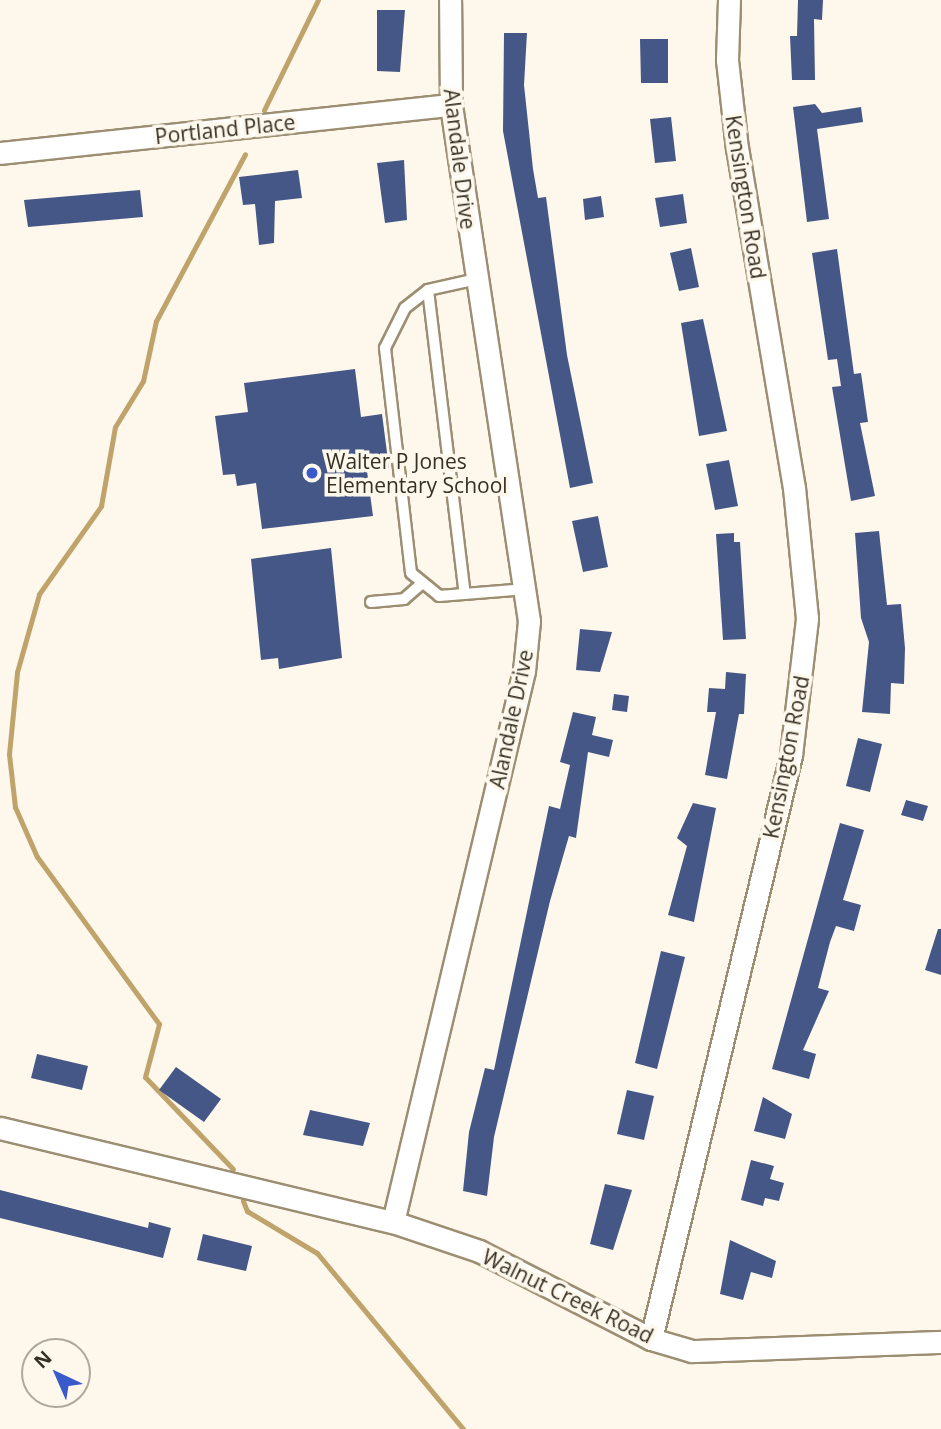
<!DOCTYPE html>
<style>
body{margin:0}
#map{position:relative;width:941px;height:1429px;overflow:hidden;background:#fef8ec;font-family:"Open Sans",sans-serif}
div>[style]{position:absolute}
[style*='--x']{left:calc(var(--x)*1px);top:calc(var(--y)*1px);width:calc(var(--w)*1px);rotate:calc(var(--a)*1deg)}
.stream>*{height:5px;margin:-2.5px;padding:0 2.5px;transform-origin:2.5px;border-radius:2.5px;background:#bfa36b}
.building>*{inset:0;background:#455786}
.roads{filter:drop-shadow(2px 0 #9c8e72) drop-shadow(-2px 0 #9c8e72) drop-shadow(0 2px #9c8e72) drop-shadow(0 -2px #9c8e72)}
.lane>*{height:10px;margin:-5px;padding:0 5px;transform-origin:5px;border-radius:5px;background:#fff}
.street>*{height:21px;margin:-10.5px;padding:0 10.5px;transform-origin:10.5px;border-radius:10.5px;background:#fff}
.dots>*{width:19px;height:19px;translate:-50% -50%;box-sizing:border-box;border:4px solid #fef8ec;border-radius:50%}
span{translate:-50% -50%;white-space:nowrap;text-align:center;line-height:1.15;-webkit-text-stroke:7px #fef8ec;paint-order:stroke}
.street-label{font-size:21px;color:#363024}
.poi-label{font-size:21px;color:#363024}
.left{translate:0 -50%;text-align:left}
.north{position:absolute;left:21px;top:1338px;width:70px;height:70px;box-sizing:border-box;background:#fef8ec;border:2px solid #aea89c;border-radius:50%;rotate:316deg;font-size:19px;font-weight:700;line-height:28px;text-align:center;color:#363024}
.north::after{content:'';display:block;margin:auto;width:24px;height:32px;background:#395acb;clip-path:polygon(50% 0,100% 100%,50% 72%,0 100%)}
</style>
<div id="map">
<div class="stream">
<i style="--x:264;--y:110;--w:123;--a:-63.9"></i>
<i style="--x:233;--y:1169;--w:127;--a:-133.7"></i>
<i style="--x:145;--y:1077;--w:55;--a:-75.2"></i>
<i style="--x:159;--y:1024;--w:207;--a:-126.1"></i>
<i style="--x:37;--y:857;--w:55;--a:-113.7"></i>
<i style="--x:15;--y:807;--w:53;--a:-96.5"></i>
<i style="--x:9;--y:754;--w:82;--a:-84.4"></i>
<i style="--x:17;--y:672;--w:81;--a:-74.2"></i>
<i style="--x:39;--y:594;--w:108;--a:-54.8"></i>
<i style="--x:101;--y:506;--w:80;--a:-80"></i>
<i style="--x:115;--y:427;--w:54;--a:-58.7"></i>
<i style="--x:143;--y:381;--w:61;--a:-77.8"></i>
<i style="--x:156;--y:321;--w:189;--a:-61.9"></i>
<i style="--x:243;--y:1201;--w:11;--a:68"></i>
<i style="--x:247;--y:1211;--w:82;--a:31"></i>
<i style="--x:317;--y:1253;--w:229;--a:50.3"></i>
</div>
<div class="building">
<i style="clip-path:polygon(798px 0,823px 0,822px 20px,814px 19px,815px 80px,792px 80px,790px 36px,797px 36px)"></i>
<i style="clip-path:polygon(377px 10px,405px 10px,400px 72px,377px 71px)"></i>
<i style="clip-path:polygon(504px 33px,527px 33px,524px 85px,533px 169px,538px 198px,546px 197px,567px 355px,593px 483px,570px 488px,503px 131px)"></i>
<i style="clip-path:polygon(640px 39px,668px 39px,668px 83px,641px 83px)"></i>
<i style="clip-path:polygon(815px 104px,822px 113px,861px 107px,863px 122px,817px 129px,829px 219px,807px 222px,793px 107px)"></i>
<i style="clip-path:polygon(671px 117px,676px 161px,655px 163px,650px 119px)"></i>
<i style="clip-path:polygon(404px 160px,407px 220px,385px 223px,377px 163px)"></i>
<i style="clip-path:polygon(298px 170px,302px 198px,275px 201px,274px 243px,259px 245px,255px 204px,243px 205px,239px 177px)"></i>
<i style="clip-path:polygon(140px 190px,143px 217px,28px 227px,24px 200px)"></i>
<i style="clip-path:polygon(683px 194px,687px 223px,660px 227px,655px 198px)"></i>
<i style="clip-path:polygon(601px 196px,604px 217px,585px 220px,583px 199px)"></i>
<i style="clip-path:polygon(691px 248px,699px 287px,679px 291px,670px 253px)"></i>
<i style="clip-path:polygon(837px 249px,854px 374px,861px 373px,868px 422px,860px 423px,875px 496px,851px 501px,832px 387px,841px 386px,837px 359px,828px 360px,812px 253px)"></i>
<i style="clip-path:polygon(703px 319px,727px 431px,699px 436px,681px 323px)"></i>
<i style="clip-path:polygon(355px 369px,361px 417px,382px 414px,389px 468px,367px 471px,373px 516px,262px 529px,256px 483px,237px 486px,235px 474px,223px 475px,215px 416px,248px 412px,244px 383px)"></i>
<i style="clip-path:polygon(729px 460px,738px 506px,715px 510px,706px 464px)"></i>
<i style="clip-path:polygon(598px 516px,608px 567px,583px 572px,572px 521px)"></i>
<i style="clip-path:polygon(879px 531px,887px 605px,901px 604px,905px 648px,904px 684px,891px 683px,890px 714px,862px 712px,869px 642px,861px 618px,855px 533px)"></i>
<i style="clip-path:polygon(734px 533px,734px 542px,740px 542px,746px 639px,723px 640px,716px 534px)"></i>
<i style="clip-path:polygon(331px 548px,342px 658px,279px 669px,278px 658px,261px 660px,251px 559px)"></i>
<i style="clip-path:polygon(580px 629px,612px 632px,600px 672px,576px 670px)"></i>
<i style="clip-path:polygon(726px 672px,746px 674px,744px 714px,739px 714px,727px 779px,705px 775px,716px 712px,707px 712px,709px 688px,725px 689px)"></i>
<i style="clip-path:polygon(614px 694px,629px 696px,627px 712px,612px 710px)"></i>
<i style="clip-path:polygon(573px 712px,596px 717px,592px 735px,613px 740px,609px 757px,588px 752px,576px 838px,569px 836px,550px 901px,494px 1137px,487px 1196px,463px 1191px,469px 1132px,485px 1068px,494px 1070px,549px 806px,560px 809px,570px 765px,560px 762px)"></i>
<i style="clip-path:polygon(858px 738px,882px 744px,870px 792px,846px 786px)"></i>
<i style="clip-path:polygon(906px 800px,928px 806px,923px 821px,901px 815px)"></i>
<i style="clip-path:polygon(693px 803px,716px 808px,694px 922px,668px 915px,687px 846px,677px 838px)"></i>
<i style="clip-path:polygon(840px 823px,864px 830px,843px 900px,861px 905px,854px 931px,836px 926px,830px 942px,818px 988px,829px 991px,803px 1050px,816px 1054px,809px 1079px,772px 1069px)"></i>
<i style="clip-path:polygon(938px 929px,941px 929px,941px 975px,925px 970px)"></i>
<i style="clip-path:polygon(661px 951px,685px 957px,657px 1069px,635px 1063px)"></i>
<i style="clip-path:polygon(37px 1054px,88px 1066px,82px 1090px,31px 1078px)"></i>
<i style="clip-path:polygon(176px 1067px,221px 1099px,204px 1122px,159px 1090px)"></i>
<i style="clip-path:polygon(627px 1090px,654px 1096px,644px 1140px,617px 1134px)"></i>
<i style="clip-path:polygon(763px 1097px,792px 1114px,785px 1139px,754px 1131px)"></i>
<i style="clip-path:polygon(310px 1110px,370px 1123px,363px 1146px,303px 1135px)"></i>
<i style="clip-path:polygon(751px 1160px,774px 1166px,770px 1179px,784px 1183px,779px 1201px,765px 1198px,763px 1206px,741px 1200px)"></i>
<i style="clip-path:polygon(605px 1184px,632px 1190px,613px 1250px,590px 1244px)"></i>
<i style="clip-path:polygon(0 1190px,148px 1228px,149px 1222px,171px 1228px,163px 1258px,0 1218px)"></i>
<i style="clip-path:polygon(203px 1234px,252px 1246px,246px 1271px,197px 1260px)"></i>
<i style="clip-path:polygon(730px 1240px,776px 1261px,772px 1278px,751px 1272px,743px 1300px,720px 1294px)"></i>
</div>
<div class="roads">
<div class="lane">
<i style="--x:477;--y:279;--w:50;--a:167.3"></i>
<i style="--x:428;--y:290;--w:29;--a:142"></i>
<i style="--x:405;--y:308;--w:45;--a:116.6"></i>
<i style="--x:385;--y:348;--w:226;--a:83.4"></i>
<i style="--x:411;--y:573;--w:36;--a:39"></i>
<i style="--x:439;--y:596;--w:88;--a:-4.5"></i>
<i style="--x:428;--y:290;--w:306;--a:83.1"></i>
<i style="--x:371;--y:602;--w:33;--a:-5"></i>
<i style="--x:404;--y:599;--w:21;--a:-41"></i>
</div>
<div class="street">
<i style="--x:0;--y:153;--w:454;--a:-6.1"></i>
<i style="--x:0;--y:1128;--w:404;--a:13.5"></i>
<i style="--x:393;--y:1222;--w:91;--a:18.6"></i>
<i style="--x:479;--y:1251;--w:193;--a:27.1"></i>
<i style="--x:651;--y:1339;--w:43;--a:16.3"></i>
<i style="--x:692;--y:1351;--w:249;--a:-2.1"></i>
<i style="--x:393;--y:1222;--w:566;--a:-76.63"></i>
<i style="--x:524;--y:671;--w:50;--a:-84.3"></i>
<i style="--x:529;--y:621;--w:522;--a:-98.6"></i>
<i style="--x:451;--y:105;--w:105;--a:-90.5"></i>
<i style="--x:651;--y:1339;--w:601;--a:-76.52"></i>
<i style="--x:791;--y:755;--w:138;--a:-83.3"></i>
<i style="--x:807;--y:618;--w:131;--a:-95.7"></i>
<i style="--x:794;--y:488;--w:344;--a:-99.5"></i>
<i style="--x:737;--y:149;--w:90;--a:-96.4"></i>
<i style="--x:727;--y:60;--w:60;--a:-88.1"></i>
</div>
</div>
<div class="dots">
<i style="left:312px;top:473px;background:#395acb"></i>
</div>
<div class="street-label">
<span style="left:225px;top:129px;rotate:-6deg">Portland Place</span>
<span style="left:460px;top:159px;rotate:83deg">Alandale Drive</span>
<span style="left:746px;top:197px;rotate:81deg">Kensington Road</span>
<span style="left:511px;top:719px;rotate:-78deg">Alandale Drive</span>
<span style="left:786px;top:757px;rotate:-79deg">Kensington Road</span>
<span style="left:568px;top:1296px;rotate:26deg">Walnut Creek Road</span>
</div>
<div class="poi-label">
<span class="left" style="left:326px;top:473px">Walter P Jones<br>Elementary School</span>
</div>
<div class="north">N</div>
</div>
